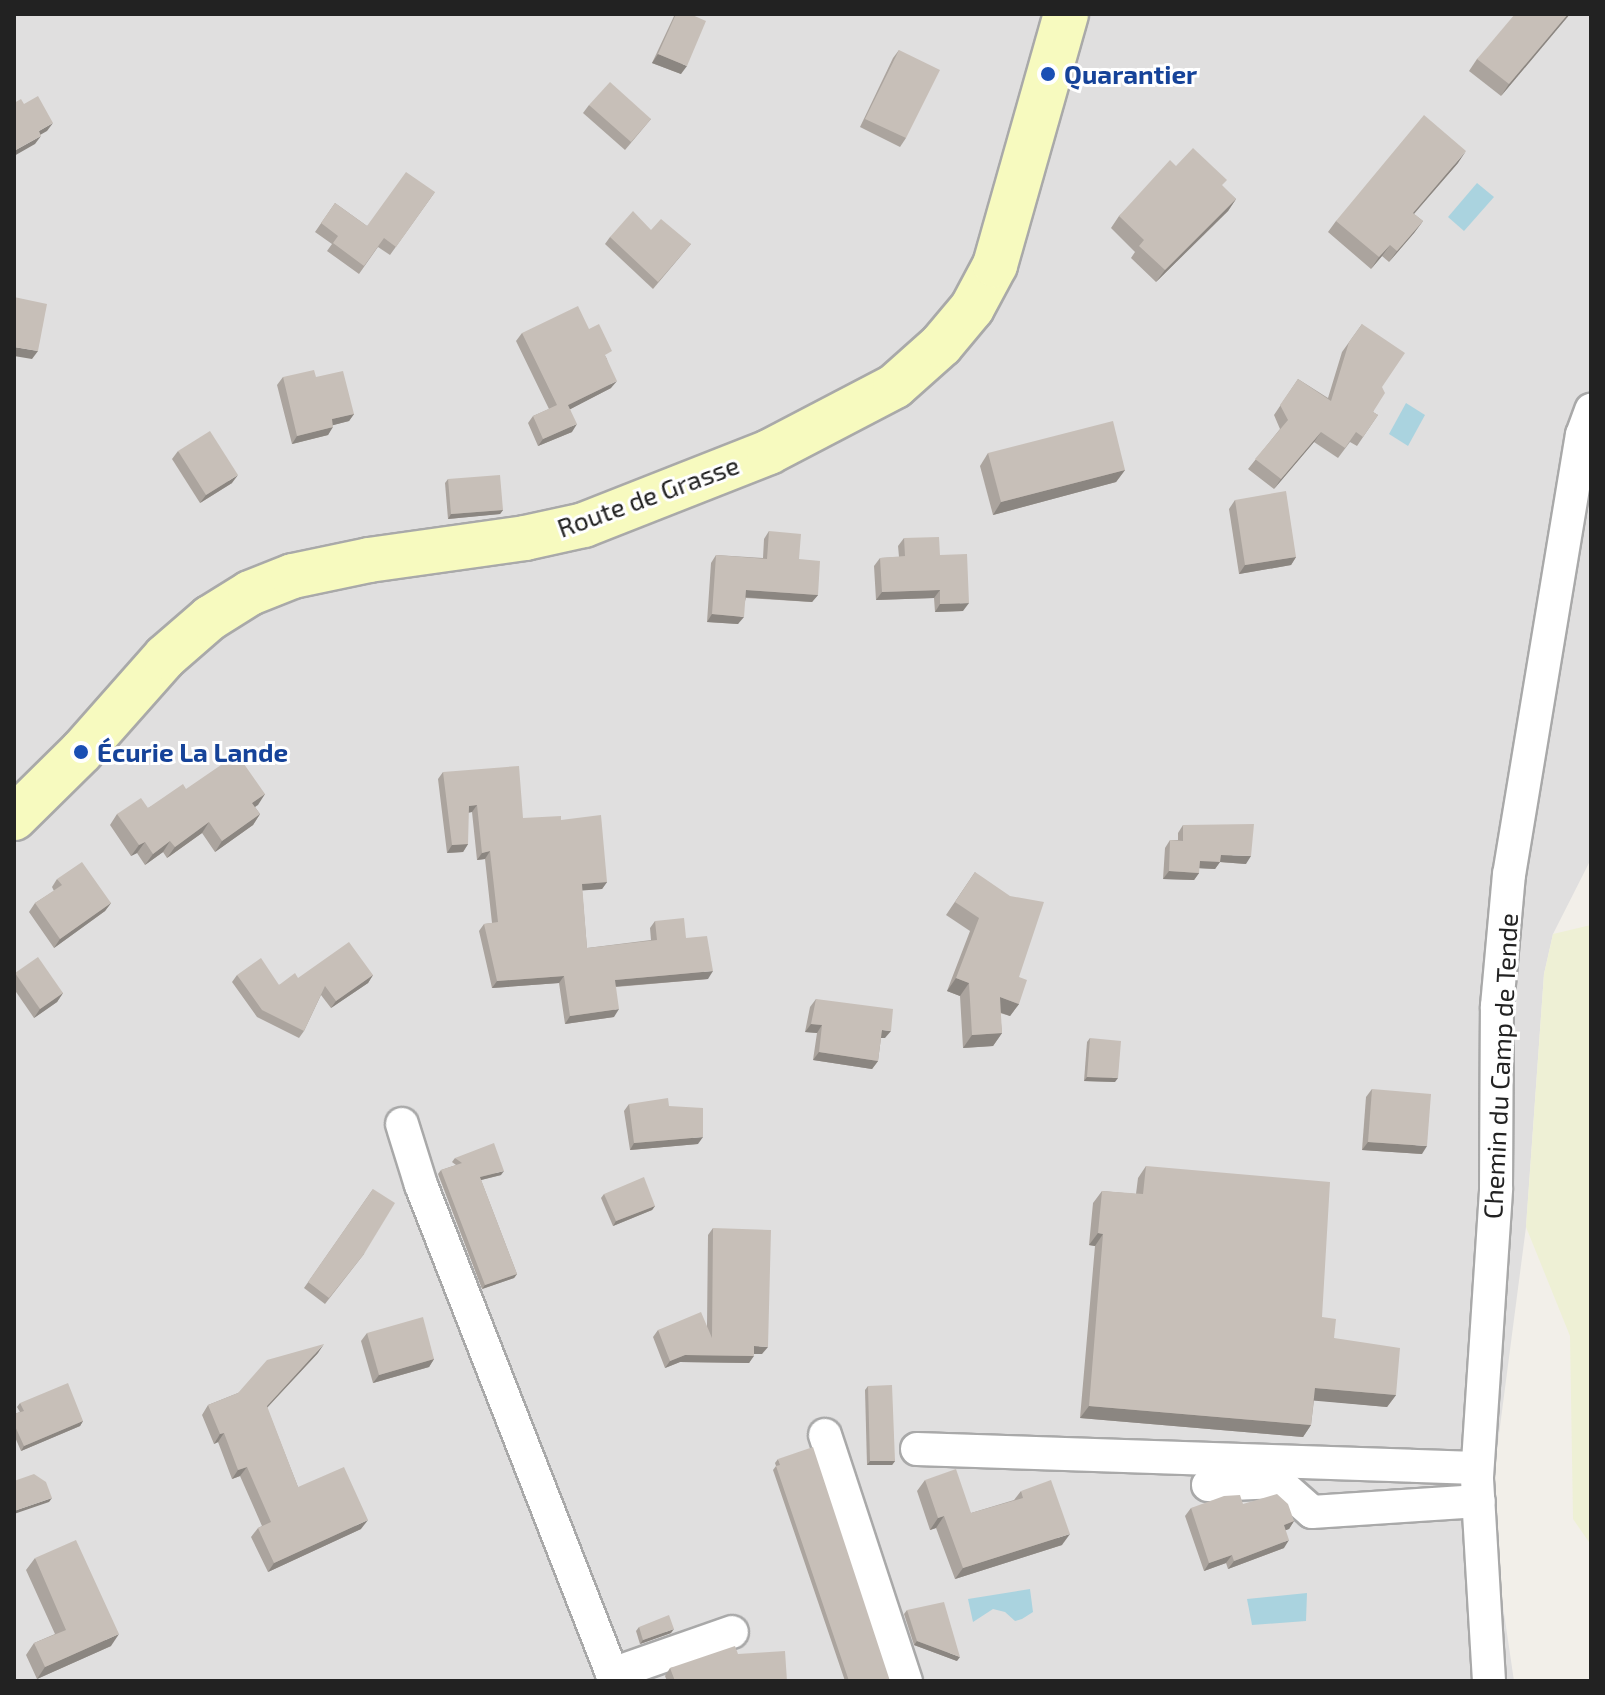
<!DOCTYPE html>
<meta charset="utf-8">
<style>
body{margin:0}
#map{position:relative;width:1605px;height:1695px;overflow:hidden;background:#f2efe9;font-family:"Exo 2",sans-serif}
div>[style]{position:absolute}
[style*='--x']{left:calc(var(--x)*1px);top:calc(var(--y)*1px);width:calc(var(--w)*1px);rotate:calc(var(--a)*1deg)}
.residential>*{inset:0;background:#e0dfdf}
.farmland>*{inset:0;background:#eef0d5}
.water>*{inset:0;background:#aad3df}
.roads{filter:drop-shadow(2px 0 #a9a9a9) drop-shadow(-2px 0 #a9a9a9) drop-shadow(0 2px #a9a9a9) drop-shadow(0 -2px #a9a9a9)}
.street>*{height:32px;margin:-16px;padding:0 16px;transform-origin:16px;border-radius:16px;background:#fff}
.secondary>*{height:44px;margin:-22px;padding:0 22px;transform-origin:22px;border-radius:22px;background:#f7fabf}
.wall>*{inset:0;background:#aba49e}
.shaded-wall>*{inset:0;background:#8b8681}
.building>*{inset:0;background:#c7bfb8}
.dots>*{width:22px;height:22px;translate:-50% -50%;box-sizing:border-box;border:4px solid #fff;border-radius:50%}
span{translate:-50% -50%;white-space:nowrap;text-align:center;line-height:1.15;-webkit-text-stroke:6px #fff;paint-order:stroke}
.transit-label{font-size:26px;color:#164399;font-weight:700}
.left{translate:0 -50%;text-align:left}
.street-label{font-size:26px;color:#222}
.frame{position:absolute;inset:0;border:16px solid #222;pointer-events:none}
</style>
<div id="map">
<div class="residential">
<i style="clip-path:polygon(14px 14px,1591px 14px,1591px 859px,1553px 934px,1544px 974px,1526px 1227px,1489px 1511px,1514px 1681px,14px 1681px)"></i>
</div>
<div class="farmland">
<i style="clip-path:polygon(1591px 925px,1591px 1545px,1573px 1519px,1570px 1336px,1526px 1227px,1544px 974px,1553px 934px)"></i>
</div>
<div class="water">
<i style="clip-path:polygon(1477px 183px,1494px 197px,1464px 231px,1448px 217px)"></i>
<i style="clip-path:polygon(1406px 403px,1425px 415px,1408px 446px,1389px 434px)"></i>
<i style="clip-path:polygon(1030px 1589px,1033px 1612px,1022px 1619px,1015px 1621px,1005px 1612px,993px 1609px,973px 1622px,968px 1599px)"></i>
<i style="clip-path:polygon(1307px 1593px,1306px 1621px,1252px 1625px,1247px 1599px)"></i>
</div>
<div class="roads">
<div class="street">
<i style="--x:402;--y:1124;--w:64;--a:72.7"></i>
<i style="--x:421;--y:1185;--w:533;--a:68.64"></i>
<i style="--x:825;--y:1435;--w:259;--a:71.8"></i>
<i style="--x:917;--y:1449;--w:560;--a:1.94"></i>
<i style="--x:1208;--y:1485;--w:70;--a:-2.5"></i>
<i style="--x:1278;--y:1482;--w:45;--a:41.4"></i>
<i style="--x:1312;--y:1512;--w:167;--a:-3.8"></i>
<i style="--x:612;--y:1674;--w:127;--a:-19.3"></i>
<i style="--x:1489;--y:1681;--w:204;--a:-93.4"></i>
<i style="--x:1477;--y:1477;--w:290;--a:-86.2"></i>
<i style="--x:1496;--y:1188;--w:182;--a:-89.7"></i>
<i style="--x:1497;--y:1006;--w:132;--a:-84.8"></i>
<i style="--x:1509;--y:875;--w:446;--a:-80.6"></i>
<i style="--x:1582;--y:435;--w:27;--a:-70"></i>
</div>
<div class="secondary">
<i style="--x:14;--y:818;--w:94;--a:-44.6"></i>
<i style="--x:81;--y:752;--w:127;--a:-48.5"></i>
<i style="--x:165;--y:657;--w:60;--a:-40.9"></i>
<i style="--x:210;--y:618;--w:47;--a:-32"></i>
<i style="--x:250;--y:593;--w:46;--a:-21.6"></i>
<i style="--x:293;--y:576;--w:78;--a:-11.9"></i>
<i style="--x:369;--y:560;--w:158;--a:-8"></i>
<i style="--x:525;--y:538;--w:60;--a:-12.4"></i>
<i style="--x:584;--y:525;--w:199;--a:-21.5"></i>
<i style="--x:769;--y:452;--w:142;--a:-27.6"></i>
<i style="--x:895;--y:386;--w:62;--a:-41.7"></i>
<i style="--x:941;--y:345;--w:48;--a:-50"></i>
<i style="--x:972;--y:308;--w:49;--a:-61.9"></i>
<i style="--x:995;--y:265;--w:261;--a:-74.2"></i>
</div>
</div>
<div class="wall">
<i style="clip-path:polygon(675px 14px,690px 14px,681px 74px,652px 63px)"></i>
<i style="clip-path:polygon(1570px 14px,1501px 96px,1469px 71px,1477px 59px)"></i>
<i style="clip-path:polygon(899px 50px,906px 138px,900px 147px,860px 127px,893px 58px)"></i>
<i style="clip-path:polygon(589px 105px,651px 119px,625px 150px,583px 113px)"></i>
<i style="clip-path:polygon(1458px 163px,1414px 214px,1423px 221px,1414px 233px,1389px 262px,1382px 256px,1371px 269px,1328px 232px,1336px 221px)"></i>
<i style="clip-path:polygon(1176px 166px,1222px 186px,1236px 199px,1228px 211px,1156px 282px,1131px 258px,1135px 252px,1111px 228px,1119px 216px)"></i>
<i style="clip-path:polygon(435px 192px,390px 255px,378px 247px,359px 274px,327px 251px,332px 244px,315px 232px,335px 203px,367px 226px)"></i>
<i style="clip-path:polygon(651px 230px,691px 244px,653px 289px,605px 244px,610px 237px)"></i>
<i style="clip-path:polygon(1362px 324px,1382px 387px,1373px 412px,1378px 415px,1357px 446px,1350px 442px,1338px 458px,1314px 442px,1274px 489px,1248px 469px,1280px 429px,1274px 415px,1298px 379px,1328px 398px,1342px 352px)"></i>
<i style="clip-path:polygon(589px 329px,607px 359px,611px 388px,570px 409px,572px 432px,538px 446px,528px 423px,533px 416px,549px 409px,516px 341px,522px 333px)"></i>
<i style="clip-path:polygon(283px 377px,316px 377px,354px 414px,349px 421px,333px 425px,328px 435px,292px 444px,277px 385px)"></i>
<i style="clip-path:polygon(178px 451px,232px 483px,200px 503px,172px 459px)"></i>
<i style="clip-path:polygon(988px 453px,1125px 470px,1116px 482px,993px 515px,980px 466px)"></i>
<i style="clip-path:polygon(448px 479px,503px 510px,500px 514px,448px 519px,445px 483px)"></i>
<i style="clip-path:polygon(1235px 500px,1296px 557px,1291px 565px,1239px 574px,1229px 509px)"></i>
<i style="clip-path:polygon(769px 531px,799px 559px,818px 595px,812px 602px,746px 598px,738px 624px,707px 622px,711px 563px,716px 555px,763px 558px,764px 539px)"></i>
<i style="clip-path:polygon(904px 538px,940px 555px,963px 611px,935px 612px,934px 598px,876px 600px,874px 566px,880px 558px,899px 557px,898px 546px)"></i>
<i style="clip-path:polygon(443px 772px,523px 818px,561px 820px,607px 882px,602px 889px,582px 890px,587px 948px,651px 940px,650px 928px,655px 921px,686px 938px,708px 979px,616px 987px,614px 1017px,565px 1024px,559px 983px,492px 988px,479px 931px,484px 924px,492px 923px,485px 859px,477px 860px,472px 812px,468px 813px,468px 844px,463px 852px,447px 853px,438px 779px)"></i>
<i style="clip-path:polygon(186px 789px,265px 794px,255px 807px,260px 814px,253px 825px,215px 852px,202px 833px,167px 858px,163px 852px,145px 865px,137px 853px,131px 856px,110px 825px,117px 814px,148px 808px)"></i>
<i style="clip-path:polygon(1183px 825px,1246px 864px,1220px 862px,1215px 869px,1199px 868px,1199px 873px,1194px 880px,1163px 879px,1165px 848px,1170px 840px,1178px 840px,1178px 833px)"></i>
<i style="clip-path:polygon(975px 872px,1019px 977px,1019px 1004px,1010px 1016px,1000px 1013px,1002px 1033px,993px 1046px,963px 1048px,960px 996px,947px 991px,970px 931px,946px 915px)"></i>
<i style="clip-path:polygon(57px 879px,111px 903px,105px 911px,54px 948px,29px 912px,35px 903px,54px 891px,52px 887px)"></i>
<i style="clip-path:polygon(15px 973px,63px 993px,57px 1002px,34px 1018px,14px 989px)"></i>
<i style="clip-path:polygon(237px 975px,279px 985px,298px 978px,373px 975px,368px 983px,331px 1008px,321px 995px,304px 1031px,299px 1038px,257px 1017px,232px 982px)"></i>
<i style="clip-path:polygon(816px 999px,885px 1038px,881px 1038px,878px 1061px,872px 1069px,813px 1060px,817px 1033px,805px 1032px,810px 1007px)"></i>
<i style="clip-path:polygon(1090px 1038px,1115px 1082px,1084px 1081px,1087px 1042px)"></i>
<i style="clip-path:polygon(1372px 1089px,1422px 1154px,1362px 1150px,1366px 1097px)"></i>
<i style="clip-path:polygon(629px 1104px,669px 1106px,698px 1144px,630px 1150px,624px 1111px)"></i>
<i style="clip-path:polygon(455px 1158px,501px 1175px,481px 1180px,517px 1274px,514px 1278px,482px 1289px,438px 1174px,441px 1170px,456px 1165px,452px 1162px)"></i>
<i style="clip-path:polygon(1146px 1166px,1322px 1317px,1334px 1338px,1396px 1395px,1387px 1407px,1314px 1400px,1311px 1425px,1303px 1437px,1080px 1418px,1095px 1246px,1089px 1245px,1093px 1203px,1102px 1191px,1136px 1194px,1138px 1178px)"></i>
<i style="clip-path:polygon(373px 1189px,364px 1254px,325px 1304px,304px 1288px)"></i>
<i style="clip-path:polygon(604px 1194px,655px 1206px,652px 1210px,613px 1226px,601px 1198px)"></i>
<i style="clip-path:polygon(713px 1228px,762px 1354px,754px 1354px,749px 1363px,680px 1362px,665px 1368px,653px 1337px,658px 1330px,707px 1326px,708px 1235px)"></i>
<i style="clip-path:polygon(367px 1333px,434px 1359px,429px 1367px,373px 1383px,361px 1341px)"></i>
<i style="clip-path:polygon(318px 1353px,267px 1408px,298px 1487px,361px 1529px,268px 1572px,251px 1537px,258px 1528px,262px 1526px,240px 1476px,232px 1479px,218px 1442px,214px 1444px,202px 1415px,208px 1405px,238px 1393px)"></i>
<i style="clip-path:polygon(868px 1386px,895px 1461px,892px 1465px,867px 1465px,865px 1390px)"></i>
<i style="clip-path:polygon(20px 1403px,83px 1421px,80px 1426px,21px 1451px,14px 1435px,14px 1414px,20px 1412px,17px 1407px)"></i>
<i style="clip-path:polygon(778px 1459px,890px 1681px,845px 1681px,773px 1470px,776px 1466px,775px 1463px)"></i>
<i style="clip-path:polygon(925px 1480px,971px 1513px,1014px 1500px,1021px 1491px,1062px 1545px,955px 1579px,936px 1528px,930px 1530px,917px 1491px)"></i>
<i style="clip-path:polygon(1243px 1504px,1294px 1521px,1289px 1529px,1285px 1530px,1284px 1548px,1228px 1569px,1226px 1563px,1204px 1571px,1185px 1516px,1191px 1508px)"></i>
<i style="clip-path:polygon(35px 1558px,111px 1646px,37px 1679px,26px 1655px,34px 1643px,55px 1634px,26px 1570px)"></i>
<i style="clip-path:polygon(907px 1610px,957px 1661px,914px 1645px,904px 1614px)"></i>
<i style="clip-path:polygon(639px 1627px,671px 1633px,640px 1644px,636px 1631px)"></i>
<i style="clip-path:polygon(738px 1654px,787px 1681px,667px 1681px,665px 1676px,670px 1668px)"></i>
</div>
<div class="shaded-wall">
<i style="clip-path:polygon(1568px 14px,1570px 14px,1501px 96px,1509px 84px)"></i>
<i style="clip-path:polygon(658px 54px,687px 66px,681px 74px,652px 63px)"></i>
<i style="clip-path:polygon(53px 123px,47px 131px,33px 139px,39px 131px)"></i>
<i style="clip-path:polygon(41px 136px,35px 144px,14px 156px,14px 151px)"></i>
<i style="clip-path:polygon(1466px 151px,1458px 163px,1405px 224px,1413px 213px)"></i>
<i style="clip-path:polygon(1236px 199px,1228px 211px,1156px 282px,1165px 270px)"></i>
<i style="clip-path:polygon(1423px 221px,1414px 233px,1389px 262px,1397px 251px)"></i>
<i style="clip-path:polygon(1390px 245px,1382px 256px,1371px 269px,1379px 257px)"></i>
<i style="clip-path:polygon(14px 347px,38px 351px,32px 359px,14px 356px)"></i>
<i style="clip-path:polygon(617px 381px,611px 388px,563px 413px,568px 405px)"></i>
<i style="clip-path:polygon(354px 414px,349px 421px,326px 427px,332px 419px)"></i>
<i style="clip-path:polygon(577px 424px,572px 432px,538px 446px,543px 439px)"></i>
<i style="clip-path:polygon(333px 427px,328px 435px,292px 444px,297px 436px)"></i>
<i style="clip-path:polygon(1321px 432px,1314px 442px,1274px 489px,1281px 479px)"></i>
<i style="clip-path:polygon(1125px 470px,1116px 482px,993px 515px,1001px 502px)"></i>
<i style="clip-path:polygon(238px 475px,232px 483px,200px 503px,206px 495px)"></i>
<i style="clip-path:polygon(503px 510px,500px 514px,448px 519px,451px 514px)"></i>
<i style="clip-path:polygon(1296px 557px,1291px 565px,1239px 574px,1245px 565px)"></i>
<i style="clip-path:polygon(746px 590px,818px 595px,812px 602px,741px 597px)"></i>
<i style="clip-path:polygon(940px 590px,934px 598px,876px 600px,882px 592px)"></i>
<i style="clip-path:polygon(969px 603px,963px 611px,935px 612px,940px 604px)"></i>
<i style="clip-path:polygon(712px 614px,744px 617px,738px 624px,707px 622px)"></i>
<i style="clip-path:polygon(265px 794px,258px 805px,244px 814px,252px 803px)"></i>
<i style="clip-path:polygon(477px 805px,472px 812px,464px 813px,469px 806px)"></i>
<i style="clip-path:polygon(260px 814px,253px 825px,215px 852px,222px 841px)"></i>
<i style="clip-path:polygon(209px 822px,202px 833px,167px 858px,175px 847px)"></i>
<i style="clip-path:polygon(170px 841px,163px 852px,145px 865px,153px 854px)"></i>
<i style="clip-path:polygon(145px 842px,137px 853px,131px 856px,139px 845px)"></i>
<i style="clip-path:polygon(468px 844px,463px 852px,447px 853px,452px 845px)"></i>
<i style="clip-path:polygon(490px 851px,485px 859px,477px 860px,482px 853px)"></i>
<i style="clip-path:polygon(1221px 855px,1251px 856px,1246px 864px,1220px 862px,1215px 869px,1195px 868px,1200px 861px)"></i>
<i style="clip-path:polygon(1169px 871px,1199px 873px,1194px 880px,1163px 879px)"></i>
<i style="clip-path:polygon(607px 882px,602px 889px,576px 891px,582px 884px)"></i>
<i style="clip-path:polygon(111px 903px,105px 911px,54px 948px,60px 939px)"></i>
<i style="clip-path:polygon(713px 971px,708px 979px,610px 987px,615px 980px)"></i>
<i style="clip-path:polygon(373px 975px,368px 983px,331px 1008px,336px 1001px)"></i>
<i style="clip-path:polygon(564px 976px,559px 983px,492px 988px,497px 981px)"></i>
<i style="clip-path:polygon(956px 978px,969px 983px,960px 996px,947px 991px)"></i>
<i style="clip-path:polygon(63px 993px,57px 1002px,34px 1018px,40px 1009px)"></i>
<i style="clip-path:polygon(1000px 997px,1019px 1004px,1010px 1016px,991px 1009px)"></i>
<i style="clip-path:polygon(619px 1009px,614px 1017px,565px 1024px,570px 1016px)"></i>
<i style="clip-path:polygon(811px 1024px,822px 1025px,817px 1033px,805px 1032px)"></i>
<i style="clip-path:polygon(882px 1030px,891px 1031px,885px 1038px,876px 1038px)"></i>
<i style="clip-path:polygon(1002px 1033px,993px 1046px,963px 1048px,972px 1035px)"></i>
<i style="clip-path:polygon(819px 1052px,878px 1061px,872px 1069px,813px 1060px)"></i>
<i style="clip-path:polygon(1087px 1077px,1118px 1078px,1115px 1082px,1084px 1081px)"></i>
<i style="clip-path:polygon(703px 1137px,698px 1144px,630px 1150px,634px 1143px)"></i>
<i style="clip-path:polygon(1368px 1142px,1427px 1146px,1422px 1154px,1362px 1150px)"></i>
<i style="clip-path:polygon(504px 1171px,501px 1175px,477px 1181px,480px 1177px)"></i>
<i style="clip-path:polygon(655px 1206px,652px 1210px,613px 1226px,616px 1221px)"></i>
<i style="clip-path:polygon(1098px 1233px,1103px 1234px,1095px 1246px,1089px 1245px)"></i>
<i style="clip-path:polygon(517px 1274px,514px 1278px,482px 1289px,485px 1285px)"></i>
<i style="clip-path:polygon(324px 1344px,318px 1353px,260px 1415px,267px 1406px)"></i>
<i style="clip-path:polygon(754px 1346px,768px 1347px,762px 1354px,749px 1354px)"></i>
<i style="clip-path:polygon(685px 1355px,754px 1356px,749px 1363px,680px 1362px,665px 1368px,670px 1361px)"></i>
<i style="clip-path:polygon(434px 1359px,429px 1367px,373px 1383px,379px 1375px)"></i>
<i style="clip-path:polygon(1315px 1388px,1396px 1395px,1387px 1407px,1307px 1400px)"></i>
<i style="clip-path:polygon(1089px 1406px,1311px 1425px,1303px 1437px,1080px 1418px)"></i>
<i style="clip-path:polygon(83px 1421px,80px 1426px,21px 1451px,24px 1446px)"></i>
<i style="clip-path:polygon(224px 1433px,218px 1442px,214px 1444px,220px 1434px)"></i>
<i style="clip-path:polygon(870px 1461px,895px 1461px,892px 1465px,867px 1465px)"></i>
<i style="clip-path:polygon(247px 1467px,240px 1476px,232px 1479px,238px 1470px)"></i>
<i style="clip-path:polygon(52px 1498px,49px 1502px,14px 1514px,14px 1511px)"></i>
<i style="clip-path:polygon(944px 1516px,936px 1528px,930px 1530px,938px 1518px)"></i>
<i style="clip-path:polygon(368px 1520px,361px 1529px,268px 1572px,274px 1563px)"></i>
<i style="clip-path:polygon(1294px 1521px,1289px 1529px,1278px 1533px,1284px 1525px)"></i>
<i style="clip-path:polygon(1070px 1534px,1062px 1545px,955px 1579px,963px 1568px)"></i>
<i style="clip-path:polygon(1289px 1540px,1284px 1548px,1228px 1569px,1234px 1561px)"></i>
<i style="clip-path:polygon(1232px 1555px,1226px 1563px,1204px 1571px,1209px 1563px)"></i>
<i style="clip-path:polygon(674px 1629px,671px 1633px,640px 1644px,643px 1640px)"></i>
<i style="clip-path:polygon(119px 1634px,111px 1646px,37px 1679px,45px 1667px)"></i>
<i style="clip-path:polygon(917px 1641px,960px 1657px,957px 1661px,914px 1645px)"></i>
</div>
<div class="building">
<i style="clip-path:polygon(676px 14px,690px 14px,706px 21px,687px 66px,658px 54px)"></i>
<i style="clip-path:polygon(1515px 14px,1568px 14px,1509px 84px,1477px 59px)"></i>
<i style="clip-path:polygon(899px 50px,940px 70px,906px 138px,865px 119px)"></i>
<i style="clip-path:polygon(610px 82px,651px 119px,631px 142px,589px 105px)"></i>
<i style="clip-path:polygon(38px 96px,53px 123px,39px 131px,41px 136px,14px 151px,14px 103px,21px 99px,24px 104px)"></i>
<i style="clip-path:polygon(1424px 115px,1466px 151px,1413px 213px,1423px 221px,1397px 251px,1390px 245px,1379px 257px,1336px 221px)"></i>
<i style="clip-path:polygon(1193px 148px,1227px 180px,1222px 185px,1236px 199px,1165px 270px,1139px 246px,1144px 240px,1119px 216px,1170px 160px,1176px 166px)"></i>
<i style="clip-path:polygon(406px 172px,435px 192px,396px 247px,384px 238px,364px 266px,333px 243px,338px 236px,321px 223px,335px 203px,367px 226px)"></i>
<i style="clip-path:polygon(633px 211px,651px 230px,661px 219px,691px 244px,658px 282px,610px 237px)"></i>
<i style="clip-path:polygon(14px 297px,47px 304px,38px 351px,14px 347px)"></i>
<i style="clip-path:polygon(578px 306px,589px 329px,599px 324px,612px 351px,605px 355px,617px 381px,568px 405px,577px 424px,543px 439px,533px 416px,557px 405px,522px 333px)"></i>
<i style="clip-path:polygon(1362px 324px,1405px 353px,1382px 387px,1385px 393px,1373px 412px,1378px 415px,1363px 437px,1356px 432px,1345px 448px,1321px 432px,1281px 479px,1255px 459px,1288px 420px,1280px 405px,1298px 379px,1331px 401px,1349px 342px)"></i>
<i style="clip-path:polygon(314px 370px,316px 377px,343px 371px,354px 414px,332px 419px,333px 427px,297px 436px,283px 377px)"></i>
<i style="clip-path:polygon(1113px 421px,1125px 470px,1001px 502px,988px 453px)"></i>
<i style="clip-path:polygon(210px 431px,238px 475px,206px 495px,178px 451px)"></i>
<i style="clip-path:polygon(500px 475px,503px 510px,451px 514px,448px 479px)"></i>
<i style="clip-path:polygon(1286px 491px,1296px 557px,1245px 565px,1235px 500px)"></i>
<i style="clip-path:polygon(769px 531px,801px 534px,799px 559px,820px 561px,818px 595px,746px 590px,744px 617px,712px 614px,716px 555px,767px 559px)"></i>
<i style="clip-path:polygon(939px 537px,940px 555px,967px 554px,969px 603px,940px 604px,940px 590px,882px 592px,880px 558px,905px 556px,904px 538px)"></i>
<i style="clip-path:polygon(237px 754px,265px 794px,252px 803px,260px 814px,222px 841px,209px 822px,175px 847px,170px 841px,153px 854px,145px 842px,139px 845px,117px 814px,141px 798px,148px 808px,183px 784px,186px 789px)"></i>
<i style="clip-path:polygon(519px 766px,523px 818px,561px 816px,561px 820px,601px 815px,607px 882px,582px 884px,587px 948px,657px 940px,655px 921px,684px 918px,686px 938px,707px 936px,713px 971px,615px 980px,619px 1009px,570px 1016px,564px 976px,497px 981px,484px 924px,498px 922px,490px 851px,482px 853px,477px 805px,469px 806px,468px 844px,452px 845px,443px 772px)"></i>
<i style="clip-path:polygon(1254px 824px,1251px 856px,1221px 855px,1220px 862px,1200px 861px,1199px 873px,1169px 871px,1170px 840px,1183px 841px,1183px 825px)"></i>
<i style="clip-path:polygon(82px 862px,111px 903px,60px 939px,35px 903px,62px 885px,57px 879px)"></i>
<i style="clip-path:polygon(975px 872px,1010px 896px,1044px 902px,1019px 977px,1027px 980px,1019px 1004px,1000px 997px,1002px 1033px,972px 1035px,969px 983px,956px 978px,979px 918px,955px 902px)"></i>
<i style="clip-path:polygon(349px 942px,373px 975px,336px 1001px,325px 986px,304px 1031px,262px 1010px,237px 975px,261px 958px,279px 985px,295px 973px,298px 978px)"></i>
<i style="clip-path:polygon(38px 957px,63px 993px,40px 1009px,15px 973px)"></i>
<i style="clip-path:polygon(816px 999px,893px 1009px,891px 1031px,882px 1030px,878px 1061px,819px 1052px,822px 1025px,811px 1024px)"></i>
<i style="clip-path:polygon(1090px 1038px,1121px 1041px,1118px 1078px,1087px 1077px)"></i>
<i style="clip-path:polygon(1372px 1089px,1431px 1094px,1427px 1146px,1368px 1142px)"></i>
<i style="clip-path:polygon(668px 1098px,669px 1106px,703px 1108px,703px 1137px,634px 1143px,629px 1104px)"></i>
<i style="clip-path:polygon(494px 1143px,504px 1171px,480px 1177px,517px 1274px,485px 1285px,441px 1170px,462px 1163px,455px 1158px)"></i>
<i style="clip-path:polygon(1146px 1166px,1330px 1182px,1322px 1317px,1336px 1319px,1334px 1338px,1400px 1348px,1396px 1395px,1315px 1388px,1311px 1425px,1089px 1406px,1103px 1234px,1098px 1233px,1102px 1191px,1143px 1194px)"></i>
<i style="clip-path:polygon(644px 1177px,655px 1206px,616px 1221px,604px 1194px)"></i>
<i style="clip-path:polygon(373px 1189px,395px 1203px,364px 1254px,329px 1298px,308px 1282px)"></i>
<i style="clip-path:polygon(713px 1228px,771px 1230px,768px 1347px,754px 1346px,754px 1356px,685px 1355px,670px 1361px,658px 1330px,701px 1312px,712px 1338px)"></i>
<i style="clip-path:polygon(423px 1317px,434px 1359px,379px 1375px,367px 1333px)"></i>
<i style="clip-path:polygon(324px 1344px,267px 1406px,298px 1487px,344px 1467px,368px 1520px,274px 1563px,258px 1528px,271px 1522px,247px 1467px,238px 1470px,224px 1433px,220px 1434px,208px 1405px,238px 1393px,267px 1360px)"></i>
<i style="clip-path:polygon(68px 1383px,83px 1421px,24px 1446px,14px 1424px,14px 1414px,24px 1411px,20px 1403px)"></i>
<i style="clip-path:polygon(892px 1385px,895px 1461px,870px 1461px,868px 1386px)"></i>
<i style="clip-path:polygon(813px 1447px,890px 1681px,849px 1681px,776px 1466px,780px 1465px,778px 1459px)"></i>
<i style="clip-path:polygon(956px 1469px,971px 1513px,1023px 1498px,1021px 1491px,1051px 1480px,1070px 1534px,963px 1568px,944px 1516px,938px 1518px,925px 1480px)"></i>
<i style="clip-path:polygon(34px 1474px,46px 1482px,52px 1498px,14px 1511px,14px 1481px)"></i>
<i style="clip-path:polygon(1277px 1494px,1288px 1504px,1294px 1521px,1284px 1525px,1289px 1540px,1234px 1561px,1232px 1555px,1209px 1563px,1191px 1508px,1224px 1496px,1240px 1495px,1243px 1504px)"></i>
<i style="clip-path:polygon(76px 1540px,119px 1634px,45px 1667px,34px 1643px,66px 1630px,35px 1558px)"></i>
<i style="clip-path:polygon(944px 1602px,960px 1657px,917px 1641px,907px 1610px)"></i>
<i style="clip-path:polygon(669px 1615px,674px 1629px,643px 1640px,639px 1627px)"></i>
<i style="clip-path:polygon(735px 1646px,738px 1654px,785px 1651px,787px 1681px,675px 1681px,670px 1668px)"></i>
</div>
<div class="dots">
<i style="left:1048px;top:74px;background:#1a4fb4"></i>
<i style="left:81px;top:752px;background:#1a4fb4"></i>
</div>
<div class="transit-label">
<span class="left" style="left:1064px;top:74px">Quarantier</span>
<span class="left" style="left:97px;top:752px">Écurie La Lande</span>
</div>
<div class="street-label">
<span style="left:648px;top:496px;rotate:-20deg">Route de Grasse</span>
<span style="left:1500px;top:1066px;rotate:-87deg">Chemin du Camp de Tende</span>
</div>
<div class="frame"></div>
</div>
